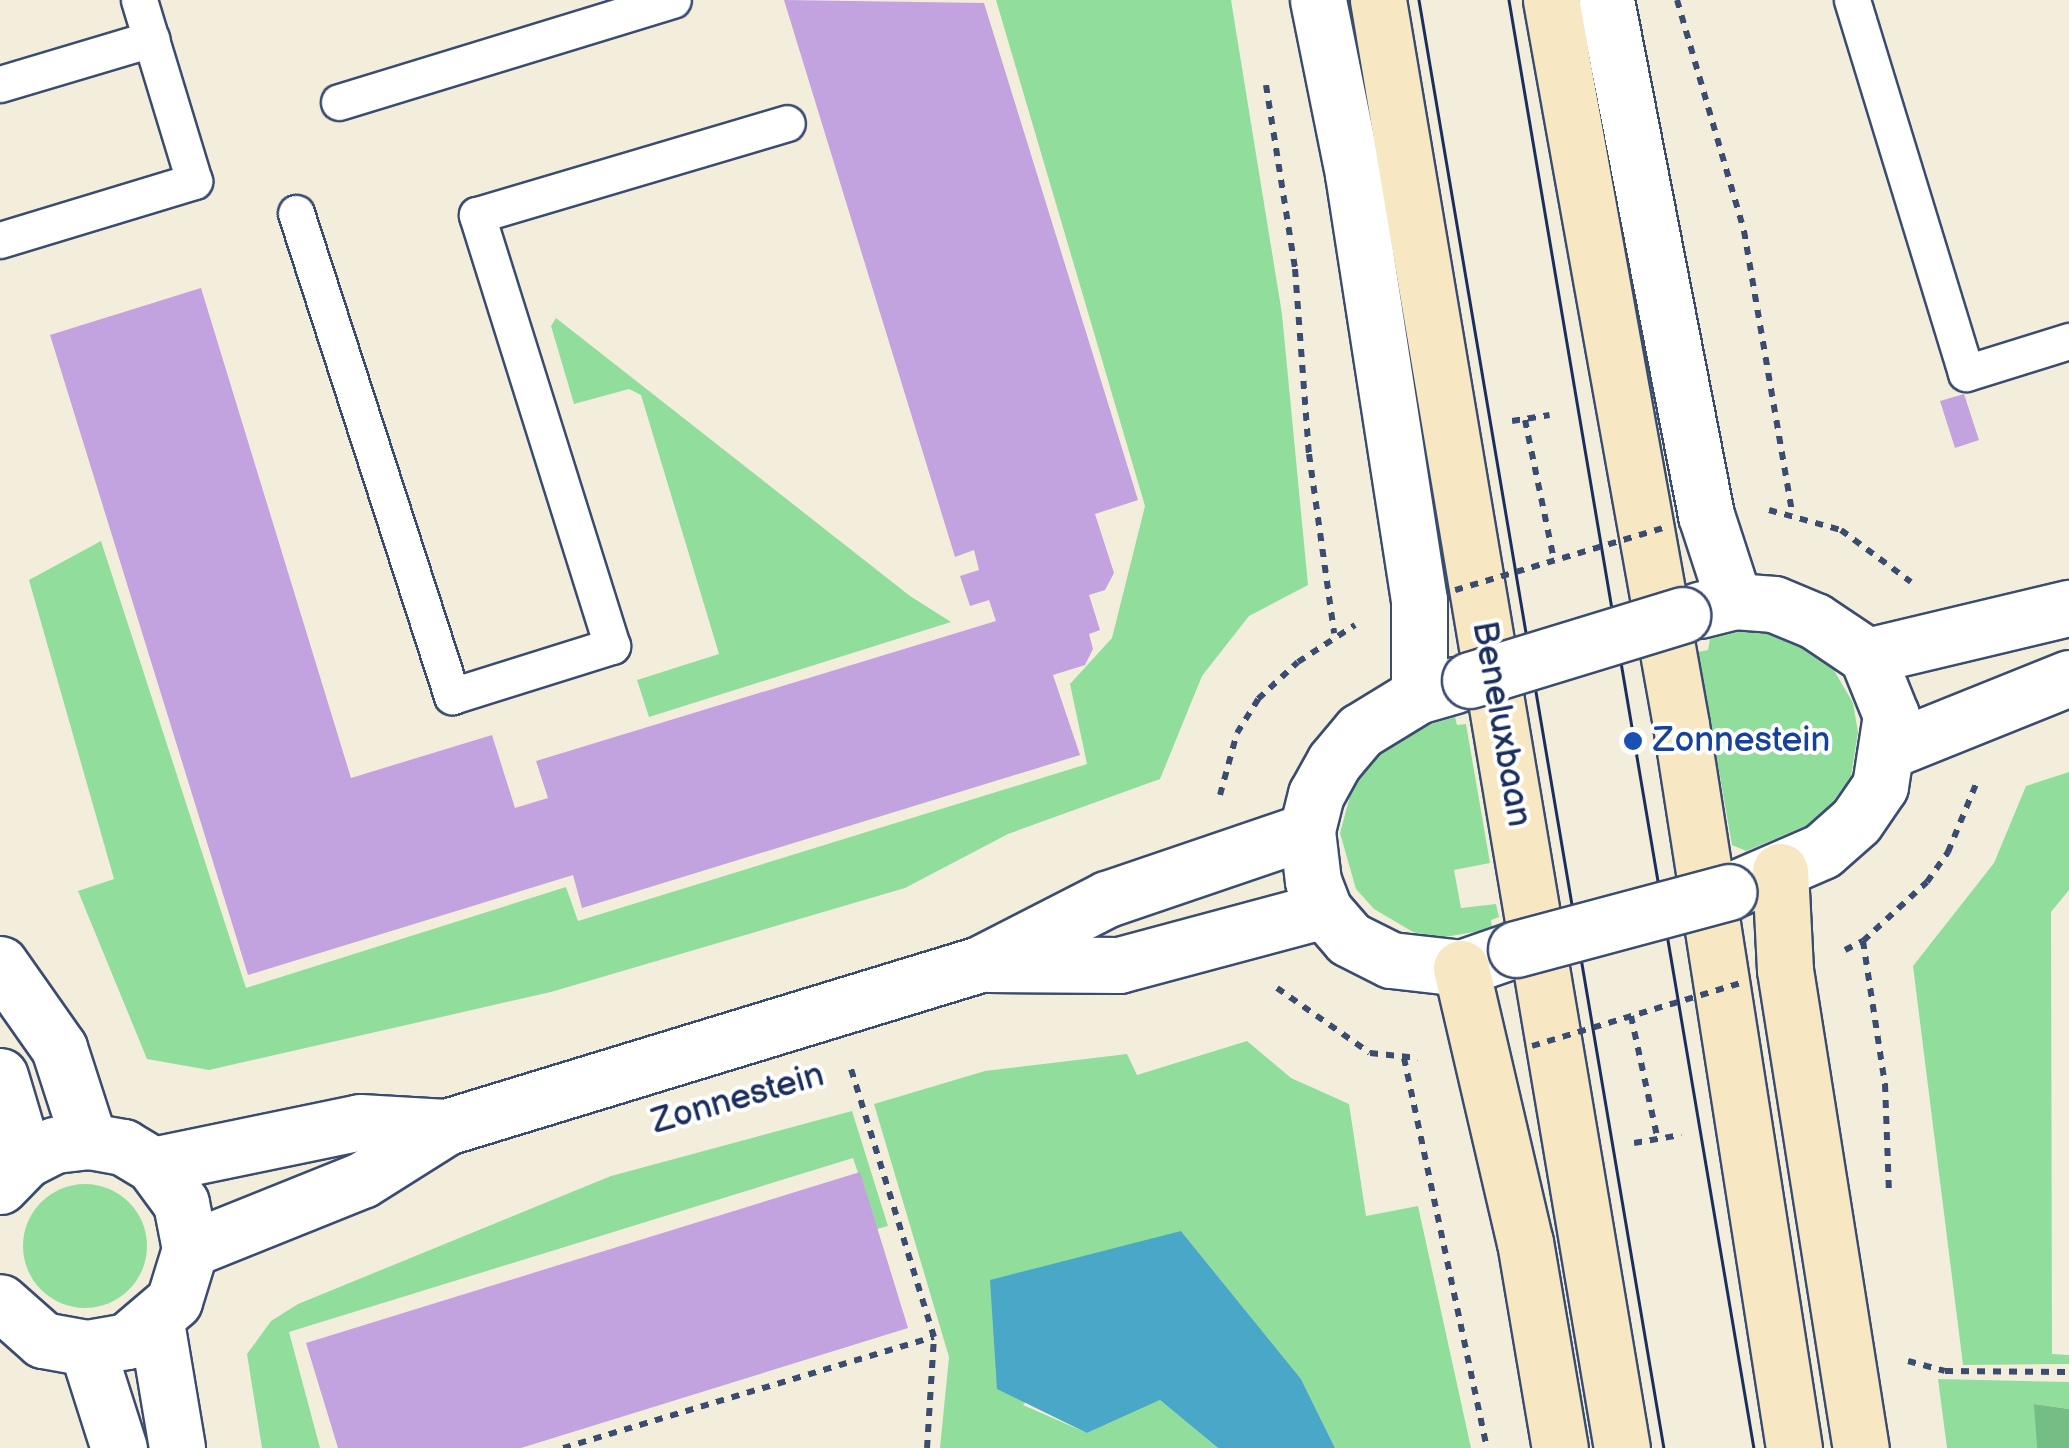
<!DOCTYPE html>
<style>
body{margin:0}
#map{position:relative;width:2069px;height:1448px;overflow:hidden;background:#f3eedb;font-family:"Balsamiq Sans",sans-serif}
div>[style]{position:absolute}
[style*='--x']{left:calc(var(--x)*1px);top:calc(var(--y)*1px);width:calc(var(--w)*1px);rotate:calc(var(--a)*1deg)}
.green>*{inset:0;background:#91de9c}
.round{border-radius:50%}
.forest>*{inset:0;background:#74bd84}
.water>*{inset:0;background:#49a7c8}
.building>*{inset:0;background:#c2a2df}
.path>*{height:6px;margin-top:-3px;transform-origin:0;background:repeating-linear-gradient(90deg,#3b4c71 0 8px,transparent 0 16px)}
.roads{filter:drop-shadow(2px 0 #3b4c71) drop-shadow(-2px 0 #3b4c71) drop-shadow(0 2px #3b4c71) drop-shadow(0 -2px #3b4c71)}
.service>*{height:35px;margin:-17.5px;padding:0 17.5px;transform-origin:17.5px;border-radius:17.5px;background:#fff}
.minor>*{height:55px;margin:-27.5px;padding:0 27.5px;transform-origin:27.5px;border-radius:27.5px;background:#fff}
.tertiary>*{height:55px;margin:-27.5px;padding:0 27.5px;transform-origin:27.5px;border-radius:27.5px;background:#fff}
.secondary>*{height:55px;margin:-27.5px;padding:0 27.5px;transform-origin:27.5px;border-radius:27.5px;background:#f7e8c3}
.tram>*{height:2.5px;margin:-1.25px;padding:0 1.25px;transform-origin:1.25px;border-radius:1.25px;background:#1b2f5e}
.path-bridge>*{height:6px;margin-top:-3px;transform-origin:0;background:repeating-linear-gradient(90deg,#3b4c71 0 8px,transparent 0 16px)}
.bridges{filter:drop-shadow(2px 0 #3b4c71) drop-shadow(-2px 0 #3b4c71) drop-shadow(0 2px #3b4c71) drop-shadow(0 -2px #3b4c71)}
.tertiary-bridge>*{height:55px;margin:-27.5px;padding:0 27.5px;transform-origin:27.5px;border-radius:27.5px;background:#fff}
.dots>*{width:28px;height:28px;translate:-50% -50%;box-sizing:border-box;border:5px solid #fff;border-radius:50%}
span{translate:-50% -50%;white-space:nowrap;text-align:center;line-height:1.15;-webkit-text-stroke:8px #fff;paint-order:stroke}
.street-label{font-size:35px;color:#1b2f5e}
.transit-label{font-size:35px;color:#164399}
.left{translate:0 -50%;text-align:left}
</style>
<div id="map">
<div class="green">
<i style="clip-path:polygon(996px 0,1231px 0,1282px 314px,1308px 585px,1249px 616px,1202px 676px,1160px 779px,1008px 834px,905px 888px,551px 992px,209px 1070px,147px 1059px,78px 891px,114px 879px,29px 580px,101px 541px,246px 988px,566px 887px,578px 921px,1087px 764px,1070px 684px,1112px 638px,1145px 506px)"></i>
<i style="clip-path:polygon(556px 318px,910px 596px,951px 622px,649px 717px,637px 680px,719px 654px,641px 395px,629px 389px,574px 404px,551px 326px)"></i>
<i style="clip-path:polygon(1746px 630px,1785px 637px,1831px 665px,1853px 703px,1858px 732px,1851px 776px,1820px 820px,1746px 851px,1732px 845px,1698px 652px,1708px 650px,1710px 639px)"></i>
<i style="clip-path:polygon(1455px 717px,1457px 725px,1466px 724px,1490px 863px,1454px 870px,1461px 908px,1496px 904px,1499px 917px,1491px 920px,1492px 929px,1439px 938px,1413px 932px,1374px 909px,1356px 889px,1340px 833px,1356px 774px,1376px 752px,1412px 730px)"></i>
<i style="clip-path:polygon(2069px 772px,2069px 890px,2051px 912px,2052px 1354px,2069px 1355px,2069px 1364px,1963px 1365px,1913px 966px,1994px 863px,2026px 786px)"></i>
<i style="clip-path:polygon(1247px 1041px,1291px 1078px,1349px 1104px,1366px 1216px,1418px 1206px,1471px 1448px,1335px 1448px,1301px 1379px,1181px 1231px,1023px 1405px,1087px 1433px,1160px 1400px,1218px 1448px,940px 1448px,949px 1357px,874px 1104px,985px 1071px,1127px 1054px,1137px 1075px)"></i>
<i style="clip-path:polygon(852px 1111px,888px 1226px,877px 1229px,853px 1158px,289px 1332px,320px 1448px,262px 1448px,247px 1354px,271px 1321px,298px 1304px,611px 1176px)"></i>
<i class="round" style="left:23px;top:1184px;width:124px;height:124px"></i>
<i style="clip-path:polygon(1938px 1379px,2069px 1382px,2069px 1409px,2035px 1404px,2037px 1448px,1947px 1448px)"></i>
</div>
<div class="forest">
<i style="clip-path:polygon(2034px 1404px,2069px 1409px,2069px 1448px,2037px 1448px)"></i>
</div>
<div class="water">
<i style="clip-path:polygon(1181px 1231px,1301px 1379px,1335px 1448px,1218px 1448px,1160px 1400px,1087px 1433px,997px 1389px,990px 1280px)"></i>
</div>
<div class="building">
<i style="clip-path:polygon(784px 0,984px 3px,1138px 500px,1095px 514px,1114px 573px,1105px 590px,1089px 595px,1100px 630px,1089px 634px,1093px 649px,1085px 665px,1053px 675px,1080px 755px,582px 908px,573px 875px,248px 975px,50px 335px,201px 288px,351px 778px,492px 735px,515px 808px,548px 798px,536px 761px,996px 621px,989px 600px,970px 606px,960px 576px,979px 570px,974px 550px,955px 557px)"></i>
<i style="clip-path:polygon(1964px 394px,1979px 440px,1955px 448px,1940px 401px)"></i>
<i style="clip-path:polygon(860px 1172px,908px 1328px,521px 1448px,338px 1448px,306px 1343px)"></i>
</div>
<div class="path">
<i style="--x:1677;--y:0;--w:241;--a:73.8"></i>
<i style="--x:1744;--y:231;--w:285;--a:80.3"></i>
<i style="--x:1266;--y:85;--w:186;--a:81"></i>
<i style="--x:1295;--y:269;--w:186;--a:85.7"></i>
<i style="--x:1309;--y:454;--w:181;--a:82"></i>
<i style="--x:1525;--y:420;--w:143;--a:78.3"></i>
<i style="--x:1512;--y:421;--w:38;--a:-9"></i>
<i style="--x:1769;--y:510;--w:75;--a:15.5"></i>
<i style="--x:1841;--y:530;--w:87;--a:36.6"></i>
<i style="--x:1220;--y:795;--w:64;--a:-74.7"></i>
<i style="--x:1237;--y:733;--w:40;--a:-58"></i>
<i style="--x:1258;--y:699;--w:54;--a:-42.8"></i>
<i style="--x:1298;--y:662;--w:68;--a:-33"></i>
<i style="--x:1863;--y:941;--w:145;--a:81.3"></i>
<i style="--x:1885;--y:1084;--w:110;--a:87.9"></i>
<i style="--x:1845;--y:950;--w:20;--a:-27"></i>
<i style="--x:1863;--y:941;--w:87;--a:-42.7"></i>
<i style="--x:1927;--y:882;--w:37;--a:-55"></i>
<i style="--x:1948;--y:852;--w:74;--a:-67.6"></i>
<i style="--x:1277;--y:988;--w:113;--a:35"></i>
<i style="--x:1370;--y:1053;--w:48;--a:5.9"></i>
<i style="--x:1631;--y:1016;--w:123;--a:77.8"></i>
<i style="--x:1404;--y:1058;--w:399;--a:78"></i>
<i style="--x:1634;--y:1143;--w:48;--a:-9.7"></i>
<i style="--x:1908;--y:1361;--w:38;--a:15"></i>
<i style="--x:1945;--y:1371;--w:124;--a:0.5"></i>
<i style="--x:563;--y:1448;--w:387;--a:-16.7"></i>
<i style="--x:934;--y:1337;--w:281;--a:-107.2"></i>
<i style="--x:927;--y:1448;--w:111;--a:-86.4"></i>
</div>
<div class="roads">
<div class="service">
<i style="--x:1852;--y:0;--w:390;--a:73"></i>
<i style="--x:1966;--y:373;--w:108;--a:-17.3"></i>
<i style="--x:0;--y:84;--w:158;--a:-16.6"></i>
<i style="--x:339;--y:102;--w:349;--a:-17"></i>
<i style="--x:296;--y:213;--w:508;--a:72.1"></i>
<i style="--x:452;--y:696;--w:168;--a:-17.4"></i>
<i style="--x:612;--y:646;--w:452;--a:-107.4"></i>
<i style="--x:477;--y:215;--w:323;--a:-16.5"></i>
<i style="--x:0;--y:240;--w:203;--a:-16.9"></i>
<i style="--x:194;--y:181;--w:189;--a:-106.9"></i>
</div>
<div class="minor">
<i style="--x:1867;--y:656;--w:208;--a:-13.4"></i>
<i style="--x:1890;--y:750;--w:193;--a:-21.9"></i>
<i style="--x:0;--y:964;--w:103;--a:54.9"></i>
<i style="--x:59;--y:1048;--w:98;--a:72.1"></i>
<i style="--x:988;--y:964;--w:131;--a:0.4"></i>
<i style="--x:1119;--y:965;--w:212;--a:-15"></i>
<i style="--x:0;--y:1076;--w:88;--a:73.4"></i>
<i style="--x:153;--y:1165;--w:211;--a:-11.7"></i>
<i style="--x:360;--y:1122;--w:86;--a:3.3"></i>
<i style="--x:0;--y:1186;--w:36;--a:-46"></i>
<i style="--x:25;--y:1160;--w:34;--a:-27"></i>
<i style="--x:55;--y:1145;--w:34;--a:-7"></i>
<i style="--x:89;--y:1141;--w:35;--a:10"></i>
<i style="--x:123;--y:1147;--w:35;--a:31"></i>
<i style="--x:153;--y:1165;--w:47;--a:53.6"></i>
<i style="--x:181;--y:1203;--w:47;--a:78.9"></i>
<i style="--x:190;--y:1249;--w:54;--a:107.1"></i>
<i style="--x:174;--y:1301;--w:62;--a:139.6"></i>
<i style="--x:127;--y:1341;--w:41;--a:170.1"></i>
<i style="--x:87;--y:1348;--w:45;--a:-169.7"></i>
<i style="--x:43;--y:1340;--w:57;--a:-138.5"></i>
<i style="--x:190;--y:1249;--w:185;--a:-21.9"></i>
<i style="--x:362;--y:1180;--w:99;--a:-32.2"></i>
<i style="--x:446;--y:1127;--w:558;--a:-16.97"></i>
<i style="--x:980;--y:964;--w:143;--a:-27.1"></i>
<i style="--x:1107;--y:899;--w:211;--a:-18.8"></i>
<i style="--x:156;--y:1322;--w:128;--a:80.5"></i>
<i style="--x:87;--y:1348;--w:105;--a:72.3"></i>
</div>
<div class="tertiary">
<i style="--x:1318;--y:0;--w:177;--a:78.6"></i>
<i style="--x:1353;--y:174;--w:431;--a:81.2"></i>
<i style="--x:1419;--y:600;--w:95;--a:90"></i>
<i style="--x:1606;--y:0;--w:525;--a:79.01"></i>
<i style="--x:1706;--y:515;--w:90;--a:72"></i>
<i style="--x:1699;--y:610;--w:36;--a:-14"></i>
<i style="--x:1734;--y:601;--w:40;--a:4.3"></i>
<i style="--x:1774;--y:604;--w:44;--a:22.5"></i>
<i style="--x:1815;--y:621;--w:63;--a:33.9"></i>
<i style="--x:1867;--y:656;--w:64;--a:67.9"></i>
<i style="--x:1891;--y:715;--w:72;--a:98.8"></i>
<i style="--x:1880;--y:786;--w:42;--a:124.4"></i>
<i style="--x:1856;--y:821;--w:45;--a:138.6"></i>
<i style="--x:1822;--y:851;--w:93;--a:156.5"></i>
<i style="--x:1455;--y:685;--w:37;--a:164"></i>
<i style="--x:1419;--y:695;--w:69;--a:148.6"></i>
<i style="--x:1360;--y:731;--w:40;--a:130"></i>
<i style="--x:1334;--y:762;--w:37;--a:119"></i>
<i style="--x:1316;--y:794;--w:38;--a:104"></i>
<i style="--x:1307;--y:831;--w:50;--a:83.2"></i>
<i style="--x:1313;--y:881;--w:31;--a:69"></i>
<i style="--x:1324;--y:910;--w:38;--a:49"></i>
<i style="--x:1349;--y:939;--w:47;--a:26.6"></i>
<i style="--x:1391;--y:960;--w:70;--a:6.5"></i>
<i style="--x:1461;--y:968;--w:58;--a:-19.1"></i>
</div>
<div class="secondary">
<i style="--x:1378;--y:0;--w:1468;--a:80.44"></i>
<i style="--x:1551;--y:0;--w:737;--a:79.83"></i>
<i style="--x:1681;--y:725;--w:732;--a:81.12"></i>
<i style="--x:1780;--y:871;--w:99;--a:87.1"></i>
<i style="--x:1785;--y:970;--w:484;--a:81"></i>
<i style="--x:1461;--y:968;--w:281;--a:76.9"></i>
<i style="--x:1525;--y:1242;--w:209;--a:80.4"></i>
</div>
</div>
<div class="tram">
<i style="--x:1419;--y:0;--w:1469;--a:80.4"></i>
<i style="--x:1509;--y:0;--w:1469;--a:80.4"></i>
</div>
<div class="path-bridge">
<i style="--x:1455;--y:590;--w:221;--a:-16.6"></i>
<i style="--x:1532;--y:1046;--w:221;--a:-16.8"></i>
</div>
<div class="bridges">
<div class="tertiary-bridge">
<i style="--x:1470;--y:680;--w:222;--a:-17"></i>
<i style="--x:1516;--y:949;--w:220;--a:-15"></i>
</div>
</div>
<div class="dots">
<i style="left:1633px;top:741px;background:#1a4fb4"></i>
</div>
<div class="street-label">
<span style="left:1501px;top:724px;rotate:80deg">Beneluxbaan</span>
<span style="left:738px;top:1099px;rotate:-16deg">Zonnestein</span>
</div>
<div class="transit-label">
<span class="left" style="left:1653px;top:741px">Zonnestein</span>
</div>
</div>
